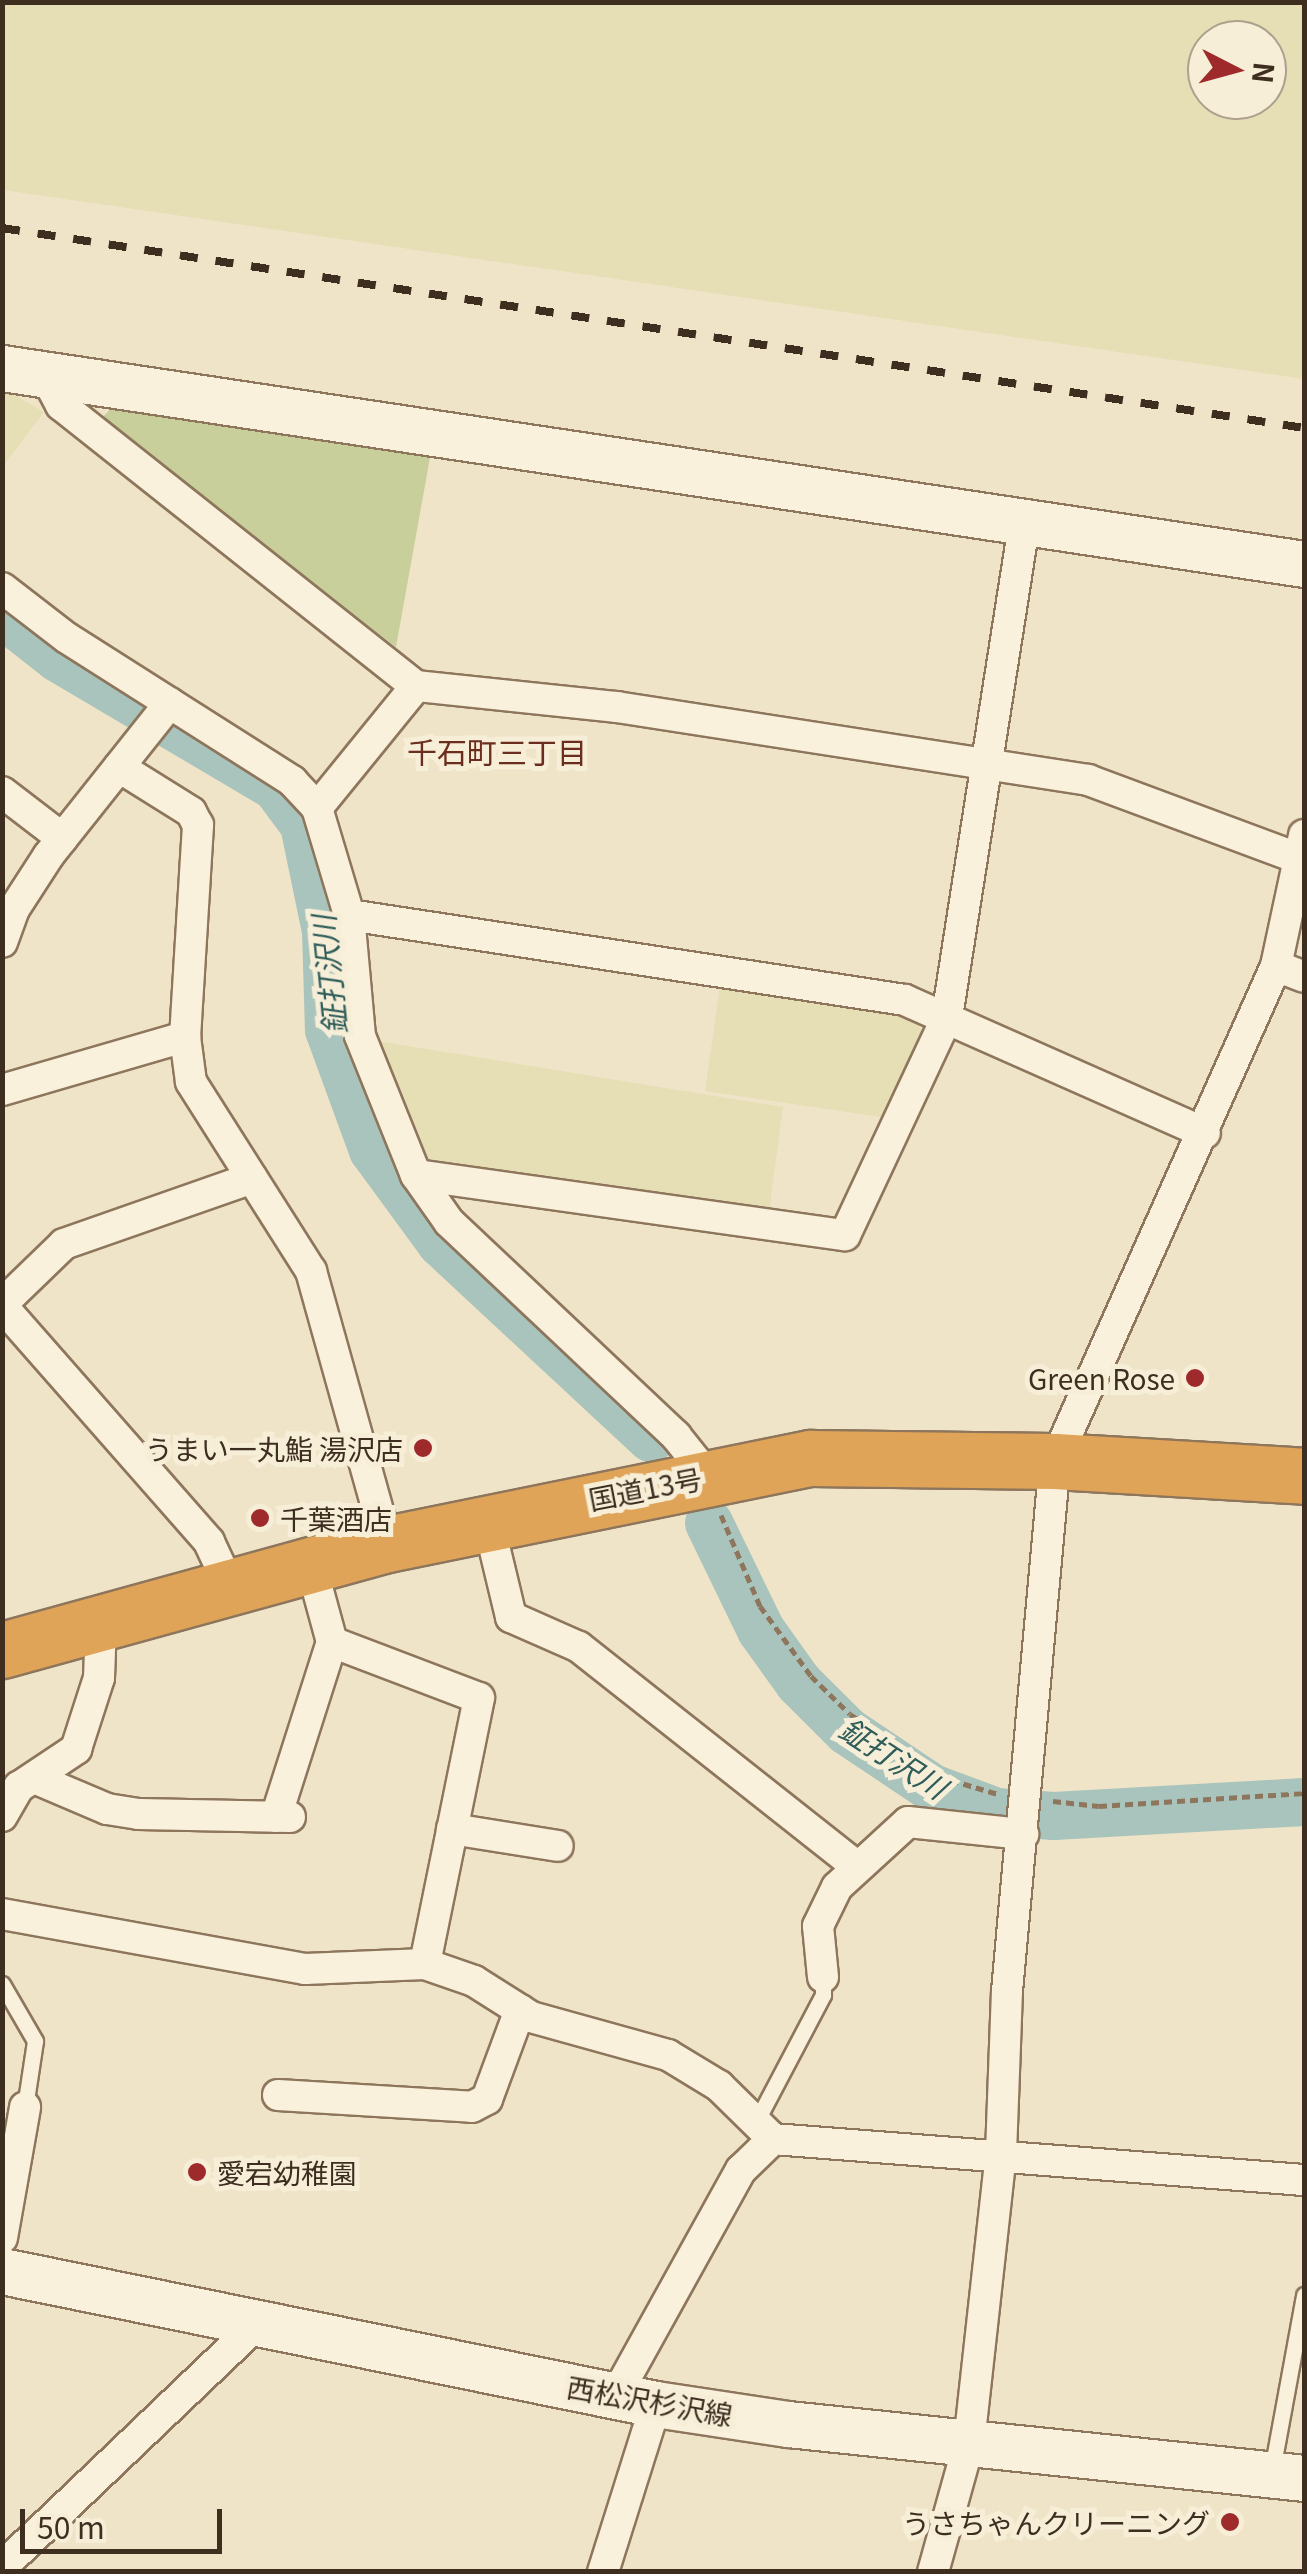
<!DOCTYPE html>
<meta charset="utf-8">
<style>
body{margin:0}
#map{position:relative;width:1307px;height:2574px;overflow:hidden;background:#f0e4c8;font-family:Georgia,"Noto Sans JP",serif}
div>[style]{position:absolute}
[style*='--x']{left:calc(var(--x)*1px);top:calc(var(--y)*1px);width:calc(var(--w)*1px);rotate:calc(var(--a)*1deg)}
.farmland>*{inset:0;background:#e6deb5}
.green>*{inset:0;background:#c9cf9b}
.river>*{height:48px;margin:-24px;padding:0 24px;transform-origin:24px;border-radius:24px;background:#a9c4bc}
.path>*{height:5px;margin-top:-2.5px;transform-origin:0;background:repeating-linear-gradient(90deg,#8d765c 0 8px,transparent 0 13px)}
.roads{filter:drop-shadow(2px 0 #8d765c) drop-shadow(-2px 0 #8d765c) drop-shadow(0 2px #8d765c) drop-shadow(0 -2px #8d765c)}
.lane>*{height:15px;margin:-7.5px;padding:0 7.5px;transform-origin:7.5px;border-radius:7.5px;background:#faf1dc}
.street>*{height:30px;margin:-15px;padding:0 15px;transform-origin:15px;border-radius:15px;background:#faf1dc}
.secondary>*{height:45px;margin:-22.5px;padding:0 22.5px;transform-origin:22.5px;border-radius:22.5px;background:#faf1dc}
.highway>*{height:55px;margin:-27.5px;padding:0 27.5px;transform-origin:27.5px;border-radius:27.5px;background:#e0a458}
.rail>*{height:8px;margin-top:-4px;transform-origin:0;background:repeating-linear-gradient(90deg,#3d2e20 0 18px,transparent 0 36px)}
.dots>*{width:28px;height:28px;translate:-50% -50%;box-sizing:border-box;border:5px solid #f7eed8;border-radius:50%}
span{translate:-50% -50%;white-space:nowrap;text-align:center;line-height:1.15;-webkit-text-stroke:10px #f7eed8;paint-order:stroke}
.poi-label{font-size:28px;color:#3d2e20}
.right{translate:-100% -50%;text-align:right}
.left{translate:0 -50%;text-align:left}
.street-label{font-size:28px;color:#3d2e20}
.neighbourhood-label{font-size:30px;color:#6b2e1e}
.water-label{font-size:30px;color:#2f5d5a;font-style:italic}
.frame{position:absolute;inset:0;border:5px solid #3d2e20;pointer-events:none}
.north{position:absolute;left:1187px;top:20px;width:100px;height:100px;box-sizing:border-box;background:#f7eed8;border:2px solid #ada18e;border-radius:50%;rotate:96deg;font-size:28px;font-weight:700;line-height:40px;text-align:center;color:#3d2e20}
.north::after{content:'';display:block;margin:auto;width:35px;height:45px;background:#9e2a2b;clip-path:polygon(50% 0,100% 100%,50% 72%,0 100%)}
.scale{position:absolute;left:20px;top:2509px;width:202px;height:45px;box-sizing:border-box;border:5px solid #3d2e20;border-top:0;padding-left:12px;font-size:30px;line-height:35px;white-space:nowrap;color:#3d2e20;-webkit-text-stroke:8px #f7eed8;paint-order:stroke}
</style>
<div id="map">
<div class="farmland">
<i style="clip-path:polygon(evenodd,3px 2px,1304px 3px,1304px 379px,3px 190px,3px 2px,1207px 40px,1267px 40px,1267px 100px,1207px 100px,1207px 40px)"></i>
<i style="clip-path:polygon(3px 388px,44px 412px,3px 466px)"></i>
<i style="clip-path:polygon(720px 986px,900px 1012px,919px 1025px,924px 1037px,888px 1118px,705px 1091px)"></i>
<i style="clip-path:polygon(377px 1041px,783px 1107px,769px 1212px,422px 1160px)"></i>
</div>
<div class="green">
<i style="clip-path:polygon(120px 399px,431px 452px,396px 647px,99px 421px)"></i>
</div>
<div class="river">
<i style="--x:2;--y:614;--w:71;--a:38.2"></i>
<i style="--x:58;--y:658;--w:253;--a:30.6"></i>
<i style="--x:276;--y:787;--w:47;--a:53.6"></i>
<i style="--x:304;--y:825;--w:108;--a:78.3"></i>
<i style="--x:326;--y:931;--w:99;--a:88.3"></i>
<i style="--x:329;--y:1030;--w:128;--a:69.9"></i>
<i style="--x:373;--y:1150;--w:115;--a:53.8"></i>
<i style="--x:441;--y:1243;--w:287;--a:42.9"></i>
<i style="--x:709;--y:1523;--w:119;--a:64.1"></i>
<i style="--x:761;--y:1630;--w:65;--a:54.4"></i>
<i style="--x:799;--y:1683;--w:68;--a:45"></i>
<i style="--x:847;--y:1731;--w:102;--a:33.8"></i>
<i style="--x:932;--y:1788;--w:69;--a:20.3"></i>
<i style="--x:997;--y:1812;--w:57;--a:4"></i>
<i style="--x:1054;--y:1816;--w:250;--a:-3.2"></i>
</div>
<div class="path">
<i style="--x:721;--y:1515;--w:99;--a:66.8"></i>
<i style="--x:760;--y:1606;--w:87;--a:53.9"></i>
<i style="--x:811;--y:1676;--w:54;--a:44.3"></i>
<i style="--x:850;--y:1714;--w:121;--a:33.2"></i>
<i style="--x:951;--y:1780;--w:49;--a:16.6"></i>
<i style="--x:1053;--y:1801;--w:46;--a:6.2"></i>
<i style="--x:1099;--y:1806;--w:205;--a:-3.6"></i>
</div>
<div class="roads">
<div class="lane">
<i style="--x:2;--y:1984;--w:66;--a:59.9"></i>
<i style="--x:35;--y:2041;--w:67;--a:98.6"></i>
<i style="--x:756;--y:2122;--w:144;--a:-62.2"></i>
<i style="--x:823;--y:1995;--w:18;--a:-90"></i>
<i style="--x:1272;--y:2470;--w:178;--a:-79.6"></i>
</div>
<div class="street">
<i style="--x:45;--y:375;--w:34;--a:62"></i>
<i style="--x:61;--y:405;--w:453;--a:38.4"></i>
<i style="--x:416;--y:686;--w:202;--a:6"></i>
<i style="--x:617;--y:707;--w:477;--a:8.8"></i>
<i style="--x:1088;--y:780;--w:226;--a:20.4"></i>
<i style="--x:2;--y:588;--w:82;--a:37.6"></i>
<i style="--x:67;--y:638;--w:267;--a:32.4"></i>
<i style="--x:292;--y:781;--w:37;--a:47"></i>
<i style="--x:317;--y:808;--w:112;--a:73.3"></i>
<i style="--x:349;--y:915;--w:121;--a:84.8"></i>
<i style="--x:360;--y:1036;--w:150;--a:68.1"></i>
<i style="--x:416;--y:1175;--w:57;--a:54.9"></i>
<i style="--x:449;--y:1222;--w:312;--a:43.3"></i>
<i style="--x:676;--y:1436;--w:51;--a:51.3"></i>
<i style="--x:119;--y:767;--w:85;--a:32"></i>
<i style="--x:191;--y:812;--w:15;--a:62"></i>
<i style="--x:198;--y:825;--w:212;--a:93.5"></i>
<i style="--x:2;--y:792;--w:76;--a:37.5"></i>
<i style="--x:317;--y:808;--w:157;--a:-50.9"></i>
<i style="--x:349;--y:915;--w:562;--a:8.69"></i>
<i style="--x:905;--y:1000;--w:328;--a:23.9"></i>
<i style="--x:2;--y:942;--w:35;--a:-70"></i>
<i style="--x:14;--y:909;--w:64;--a:-57.1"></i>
<i style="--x:49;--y:855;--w:194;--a:-51.5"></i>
<i style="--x:1276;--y:966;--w:30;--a:21"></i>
<i style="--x:2;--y:1090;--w:191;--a:-16.2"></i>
<i style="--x:185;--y:1037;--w:45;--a:82.4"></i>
<i style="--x:191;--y:1082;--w:224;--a:57.6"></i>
<i style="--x:311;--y:1271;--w:283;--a:74.4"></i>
<i style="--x:416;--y:1175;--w:433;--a:8"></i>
<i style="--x:845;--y:1235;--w:241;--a:-64.9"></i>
<i style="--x:947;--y:1017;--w:498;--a:-81.1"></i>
<i style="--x:2;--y:1304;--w:86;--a:-44.1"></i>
<i style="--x:64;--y:1244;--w:199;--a:-19.3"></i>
<i style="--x:2;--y:1306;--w:314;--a:48.7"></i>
<i style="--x:209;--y:1542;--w:50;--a:65"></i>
<i style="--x:488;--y:1521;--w:99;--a:76.5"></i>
<i style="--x:511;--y:1617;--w:74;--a:23.8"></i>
<i style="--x:579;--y:1647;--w:352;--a:38.3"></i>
<i style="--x:332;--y:1642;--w:157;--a:20.9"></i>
<i style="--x:479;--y:1698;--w:271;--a:101.5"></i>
<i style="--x:34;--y:1778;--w:79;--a:23"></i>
<i style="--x:107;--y:1809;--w:32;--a:9"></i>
<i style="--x:139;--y:1814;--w:151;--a:1.1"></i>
<i style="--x:2;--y:1816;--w:34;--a:-60"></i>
<i style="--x:19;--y:1787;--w:69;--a:-33.7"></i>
<i style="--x:76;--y:1749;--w:75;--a:-72.1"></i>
<i style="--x:99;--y:1678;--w:55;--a:-87.9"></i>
<i style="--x:276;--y:1817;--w:184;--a:-72.3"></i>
<i style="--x:332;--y:1642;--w:80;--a:-105.3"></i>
<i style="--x:452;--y:1829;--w:107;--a:9.1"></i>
<i style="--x:2;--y:1914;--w:308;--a:10.3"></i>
<i style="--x:305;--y:1969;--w:120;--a:-2.4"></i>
<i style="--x:425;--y:1964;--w:52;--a:19.1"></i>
<i style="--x:474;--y:1981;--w:67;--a:32.3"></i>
<i style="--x:531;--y:2017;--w:142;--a:15.5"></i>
<i style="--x:668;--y:2055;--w:60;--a:31.3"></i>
<i style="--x:719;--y:2086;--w:76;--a:44.5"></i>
<i style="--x:823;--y:1977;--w:51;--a:-95.6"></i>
<i style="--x:818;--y:1926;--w:43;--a:-64"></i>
<i style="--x:837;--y:1887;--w:96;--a:-42.5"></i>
<i style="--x:908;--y:1822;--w:116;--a:6"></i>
<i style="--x:278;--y:2095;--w:194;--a:3.5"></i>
<i style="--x:472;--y:2107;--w:17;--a:-28"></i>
<i style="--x:487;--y:2099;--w:95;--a:-69.7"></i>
<i style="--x:2;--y:2238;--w:133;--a:-80"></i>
<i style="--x:615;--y:2397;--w:260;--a:-61"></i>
<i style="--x:741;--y:2170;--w:45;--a:-44.1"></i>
<i style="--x:773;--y:2139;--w:533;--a:4.42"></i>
<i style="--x:2;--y:2567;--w:355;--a:-43.6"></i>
<i style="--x:603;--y:2572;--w:176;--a:-72.5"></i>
<i style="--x:933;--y:2572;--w:134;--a:-74.4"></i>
<i style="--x:969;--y:2443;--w:291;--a:-83.7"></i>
<i style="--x:1001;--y:2154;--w:163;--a:-87.9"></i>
<i style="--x:1007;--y:1991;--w:532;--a:-84.83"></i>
<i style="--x:1055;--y:1461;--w:542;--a:-65.94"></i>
<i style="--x:1276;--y:966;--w:134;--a:-77.9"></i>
</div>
<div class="secondary">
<i style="--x:2;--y:368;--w:1317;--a:8.56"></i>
<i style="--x:2;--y:2271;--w:667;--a:11.5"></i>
<i style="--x:656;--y:2404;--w:134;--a:8.6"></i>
<i style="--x:788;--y:2424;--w:519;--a:5.97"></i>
</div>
<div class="highway">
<i style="--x:2;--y:1650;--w:399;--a:-15.4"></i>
<i style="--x:387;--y:1544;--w:432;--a:-11.5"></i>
<i style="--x:810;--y:1458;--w:245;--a:0.7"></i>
<i style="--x:1055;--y:1461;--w:249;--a:3.4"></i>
</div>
</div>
<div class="rail">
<i style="--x:2;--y:228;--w:1317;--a:8.73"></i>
</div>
<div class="dots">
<i style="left:1195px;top:1378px;background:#9e2a2b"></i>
<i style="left:423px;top:1448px;background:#9e2a2b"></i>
<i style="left:260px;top:1518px;background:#9e2a2b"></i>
<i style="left:197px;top:2172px;background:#9e2a2b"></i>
<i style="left:1230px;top:2522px;background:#9e2a2b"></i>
</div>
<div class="poi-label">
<span class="right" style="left:1175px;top:1378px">Green Rose</span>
<span class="right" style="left:403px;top:1448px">うまい一丸鮨 湯沢店</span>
<span class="left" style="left:280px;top:1518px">千葉酒店</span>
<span class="left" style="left:217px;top:2172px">愛宕幼稚園</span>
<span class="right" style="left:1210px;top:2522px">うさちゃんクリーニング</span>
</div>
<div class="street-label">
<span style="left:645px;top:1488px;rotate:-11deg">国道13号</span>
<span style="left:650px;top:2400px;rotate:10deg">西松沢杉沢線</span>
</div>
<div class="neighbourhood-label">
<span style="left:497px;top:751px">千石町三丁目</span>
</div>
<div class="water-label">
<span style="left:328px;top:975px;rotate:-96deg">鉦打沢川</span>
<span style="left:894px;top:1757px;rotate:33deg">鉦打沢川</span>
</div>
<div class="frame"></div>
<div class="north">N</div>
<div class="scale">50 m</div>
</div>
